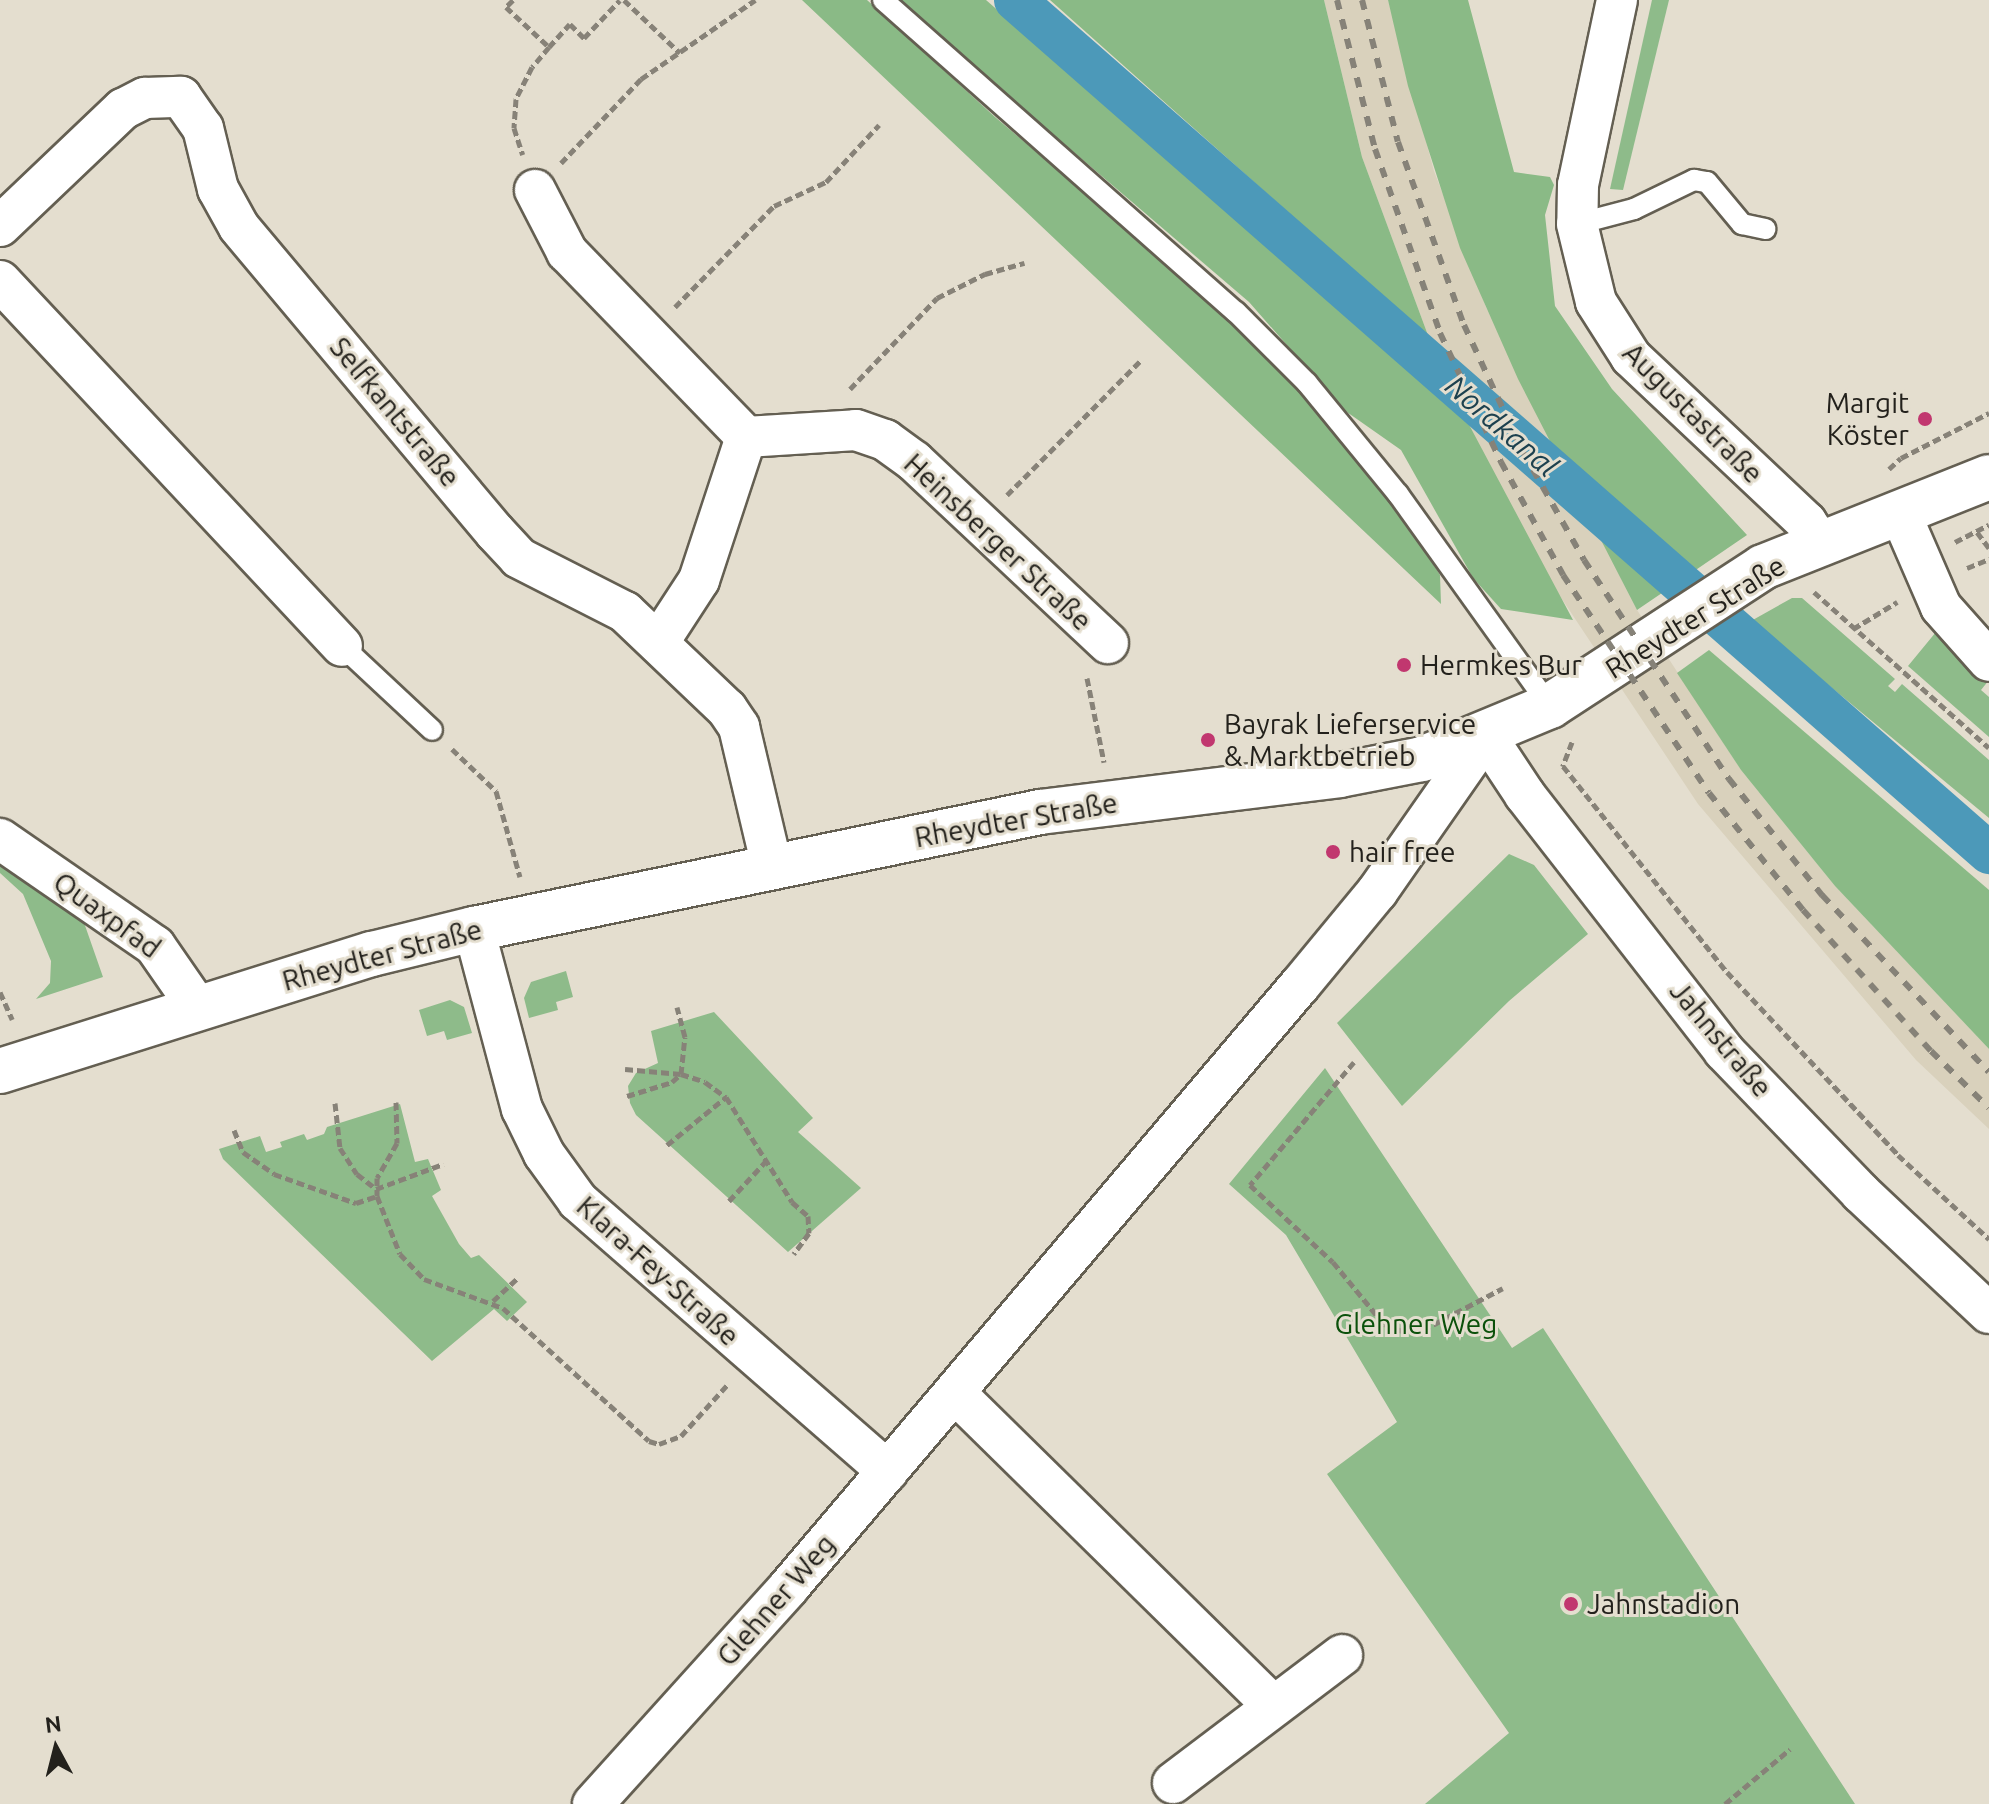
<!DOCTYPE html>
<meta charset="utf-8">
<style>
body{margin:0}
#map{position:relative;width:1989px;height:1804px;overflow:hidden;background:#e4decf;font-family:Ubuntu,sans-serif}
div>[style]{position:absolute}
[style*='--x']{left:calc(var(--x)*1px);top:calc(var(--y)*1px);width:calc(var(--w)*1px);rotate:calc(var(--a)*1deg)}
.built>*{inset:0;background:#d9d1bc}
.green>*{inset:0;background:#8ebb8a}
.forest>*{inset:0;background:#8aba86}
.canal>*{height:42px;margin:-21px;padding:0 21px;transform-origin:21px;border-radius:21px;background:#4c99b9}
.path>*{height:5px;margin-top:-2.5px;transform-origin:0;background:repeating-linear-gradient(90deg,#878278 0 8px,transparent 0 12px)}
.roads{filter:drop-shadow(2px 0 #645f52) drop-shadow(-2px 0 #645f52) drop-shadow(0 2px #645f52) drop-shadow(0 -2px #645f52)}
.service>*{height:20px;margin:-10px;padding:0 10px;transform-origin:10px;border-radius:10px;background:#fff}
.minor>*{height:40px;margin:-20px;padding:0 20px;transform-origin:20px;border-radius:20px;background:#fff}
.secondary>*{height:44px;margin:-22px;padding:0 22px;transform-origin:22px;border-radius:22px;background:#fff}
.rail>*{height:6px;margin-top:-3px;transform-origin:0;background:repeating-linear-gradient(90deg,#868278 0 10px,transparent 0 20px)}
.dots>*{width:22px;height:22px;translate:-50% -50%;box-sizing:border-box;border:4px solid #e4decf;border-radius:50%}
span{translate:-50% -50%;white-space:nowrap;text-align:center;line-height:1.15;-webkit-text-stroke:6px #e4decf;paint-order:stroke}
.poi-label{font-size:28px;color:#23211c}
.right{translate:-100% -50%;text-align:right}
.left{translate:0 -50%;text-align:left}
.street-label{font-size:28px;color:#23211c}
.park-label{font-size:28px;color:#0b510b}
.water-label{font-size:30px;color:#1d414f;font-style:italic}
.north{position:absolute;left:16px;top:1708px;width:80px;height:80px;-webkit-text-stroke:6px #e4decf;paint-order:stroke;rotate:353deg;font-size:22px;font-weight:700;line-height:32px;text-align:center;color:#23211c}
.north::after{content:'';display:block;margin:auto;width:28px;height:36px;background:#23211c;clip-path:polygon(50% 0,100% 100%,50% 72%,0 100%)}
</style>
<div id="map">
<div class="built">
<i style="clip-path:polygon(1324px 0,1388px 0,1434px 171px,1486px 307px,1637px 610px,1741px 770px,1835px 886px,1989px 1049px,1989px 1129px,1916px 1060px,1698px 804px,1550px 581px,1489px 469px,1429px 338px,1362px 157px)"></i>
</div>
<div class="green">
<i style="clip-path:polygon(1652px 0,1669px 0,1623px 190px,1610px 189px)"></i>
<i style="clip-path:polygon(1792px 598px,1802px 598px,1895px 679px,1888px 686px,1895px 692px,1902px 684px,1989px 760px,1989px 818px,1751px 621px)"></i>
<i style="clip-path:polygon(1936px 632px,1989px 680px,1981px 690px,1989px 697px,1989px 737px,1908px 666px)"></i>
<i style="clip-path:polygon(0 851px,81px 914px,103px 977px,36px 999px,50px 983px,51px 961px,23px 894px,0 873px)"></i>
<i style="clip-path:polygon(1509px 854px,1534px 865px,1588px 934px,1509px 1001px,1402px 1106px,1337px 1023px)"></i>
<i style="clip-path:polygon(566px 971px,573px 997px,556px 1002px,558px 1010px,529px 1018px,524px 998px,531px 982px)"></i>
<i style="clip-path:polygon(450px 1000px,464px 1007px,472px 1033px,447px 1040px,444px 1031px,427px 1036px,419px 1010px)"></i>
<i style="clip-path:polygon(714px 1012px,813px 1118px,798px 1132px,861px 1188px,788px 1252px,636px 1115px,630px 1103px,628px 1086px,636px 1073px,658px 1063px,651px 1031px)"></i>
<i style="clip-path:polygon(1325px 1068px,1512px 1348px,1543px 1328px,1855px 1804px,1425px 1804px,1509px 1733px,1327px 1474px,1397px 1422px,1286px 1235px,1229px 1184px)"></i>
<i style="clip-path:polygon(400px 1104px,415px 1162px,428px 1159px,441px 1190px,432px 1196px,459px 1244px,471px 1258px,479px 1255px,527px 1302px,507px 1321px,494px 1309px,432px 1361px,223px 1159px,219px 1149px,260px 1136px,266px 1152px,282px 1147px,280px 1142px,304px 1134px,307px 1140px,324px 1134px,327px 1127px)"></i>
</div>
<div class="forest">
<i style="clip-path:polygon(802px 0,867px 0,995px 117px,1232px 318px,1321px 415px,1403px 516px,1440px 575px,1441px 604px)"></i>
<i style="clip-path:polygon(896px 0,986px 0,1466px 419px,1573px 620px,1501px 609px,1473px 578px,1401px 450px,1344px 410px,1249px 302px)"></i>
<i style="clip-path:polygon(1050px 0,1324px 0,1362px 157px,1429px 338px)"></i>
<i style="clip-path:polygon(1388px 0,1468px 0,1514px 172px,1550px 177px,1554px 185px,1545px 215px,1555px 306px,1612px 389px,1747px 535px,1637px 610px,1518px 379px,1460px 248px,1408px 86px)"></i>
<i style="clip-path:polygon(1709px 650px,1989px 890px,1989px 1049px,1835px 886px,1741px 770px,1677px 673px)"></i>
</div>
<div class="canal">
<i style="--x:1015;--y:0;--w:1295;--a:41.21"></i>
</div>
<div class="path">
<i style="--x:513;--y:0;--w:10;--a:135"></i>
<i style="--x:506;--y:7;--w:59;--a:42.9"></i>
<i style="--x:549;--y:47;--w:26;--a:130"></i>
<i style="--x:532;--y:67;--w:36;--a:117"></i>
<i style="--x:516;--y:99;--w:29;--a:94"></i>
<i style="--x:514;--y:128;--w:28;--a:72"></i>
<i style="--x:624;--y:0;--w:77;--a:43.4"></i>
<i style="--x:549;--y:47;--w:31;--a:-48"></i>
<i style="--x:570;--y:24;--w:20;--a:45"></i>
<i style="--x:584;--y:38;--w:52;--a:-46.5"></i>
<i style="--x:561;--y:163;--w:116;--a:-46.4"></i>
<i style="--x:641;--y:79;--w:139;--a:-34.7"></i>
<i style="--x:675;--y:307;--w:141;--a:-45.6"></i>
<i style="--x:774;--y:206;--w:57;--a:-24.8"></i>
<i style="--x:826;--y:182;--w:78;--a:-47.1"></i>
<i style="--x:850;--y:389;--w:126;--a:-46.3"></i>
<i style="--x:937;--y:298;--w:54;--a:-26.6"></i>
<i style="--x:985;--y:274;--w:41;--a:-15.8"></i>
<i style="--x:1889;--y:469;--w:16;--a:-43"></i>
<i style="--x:1901;--y:458;--w:99;--a:-27.1"></i>
<i style="--x:1007;--y:495;--w:189;--a:-45.2"></i>
<i style="--x:1977;--y:532;--w:20;--a:53"></i>
<i style="--x:1955;--y:542;--w:38;--a:-27"></i>
<i style="--x:1967;--y:568;--w:24;--a:-22"></i>
<i style="--x:1814;--y:592;--w:234;--a:41.7"></i>
<i style="--x:1853;--y:629;--w:52;--a:-31.5"></i>
<i style="--x:1087;--y:678;--w:86;--a:78.6"></i>
<i style="--x:1572;--y:742;--w:26;--a:111"></i>
<i style="--x:1563;--y:766;--w:263;--a:51.5"></i>
<i style="--x:1727;--y:972;--w:250;--a:46.9"></i>
<i style="--x:1898;--y:1155;--w:124;--a:42.7"></i>
<i style="--x:452;--y:749;--w:61;--a:43.7"></i>
<i style="--x:496;--y:791;--w:89;--a:74.4"></i>
<i style="--x:0;--y:992;--w:30;--a:66"></i>
<i style="--x:1354;--y:1062;--w:161;--a:130.2"></i>
<i style="--x:1250;--y:1185;--w:113;--a:42.9"></i>
<i style="--x:1333;--y:1262;--w:80;--a:50.6"></i>
<i style="--x:1384;--y:1324;--w:19;--a:21"></i>
<i style="--x:1402;--y:1331;--w:21;--a:-3"></i>
<i style="--x:1423;--y:1330;--w:90;--a:-27.7"></i>
<i style="--x:625;--y:1069;--w:56;--a:5.1"></i>
<i style="--x:681;--y:1074;--w:25;--a:18"></i>
<i style="--x:705;--y:1082;--w:26;--a:36"></i>
<i style="--x:726;--y:1097;--w:124;--a:57.8"></i>
<i style="--x:792;--y:1202;--w:21;--a:41"></i>
<i style="--x:808;--y:1216;--w:17;--a:87"></i>
<i style="--x:809;--y:1233;--w:26;--a:126"></i>
<i style="--x:627;--y:1096;--w:47;--a:-17.3"></i>
<i style="--x:672;--y:1082;--w:12;--a:-42"></i>
<i style="--x:681;--y:1074;--w:37;--a:-84"></i>
<i style="--x:685;--y:1037;--w:31;--a:-105"></i>
<i style="--x:396;--y:1102;--w:41;--a:88.6"></i>
<i style="--x:397;--y:1143;--w:40;--a:119.7"></i>
<i style="--x:377;--y:1178;--w:18;--a:90"></i>
<i style="--x:377;--y:1196;--w:62;--a:68.4"></i>
<i style="--x:400;--y:1254;--w:35;--a:46"></i>
<i style="--x:424;--y:1279;--w:84;--a:20.2"></i>
<i style="--x:503;--y:1308;--w:197;--a:42.3"></i>
<i style="--x:649;--y:1441;--w:10;--a:17"></i>
<i style="--x:659;--y:1444;--w:23;--a:-20"></i>
<i style="--x:681;--y:1436;--w:70;--a:-47.9"></i>
<i style="--x:335;--y:1103;--w:45;--a:83.7"></i>
<i style="--x:340;--y:1148;--w:31;--a:57"></i>
<i style="--x:357;--y:1174;--w:24;--a:38"></i>
<i style="--x:376;--y:1189;--w:72;--a:-20.5"></i>
<i style="--x:234;--y:1130;--w:24;--a:68"></i>
<i style="--x:243;--y:1152;--w:38;--a:35"></i>
<i style="--x:274;--y:1174;--w:87;--a:19.5"></i>
<i style="--x:356;--y:1203;--w:22;--a:-18"></i>
<i style="--x:667;--y:1145;--w:76;--a:-39.1"></i>
<i style="--x:729;--y:1201;--w:56;--a:-47.2"></i>
<i style="--x:493;--y:1301;--w:33;--a:-43"></i>
<i style="--x:1725;--y:1804;--w:85;--a:-40.2"></i>
</div>
<div class="roads">
<div class="service">
<i style="--x:883;--y:0;--w:471;--a:41.5"></i>
<i style="--x:1236;--y:312;--w:100;--a:45"></i>
<i style="--x:1307;--y:383;--w:144;--a:50.7"></i>
<i style="--x:1398;--y:494;--w:261;--a:54.4"></i>
<i style="--x:1577;--y:224;--w:59;--a:-14.7"></i>
<i style="--x:1634;--y:209;--w:67;--a:-25.8"></i>
<i style="--x:1694;--y:180;--w:13;--a:9"></i>
<i style="--x:1707;--y:182;--w:55;--a:50.2"></i>
<i style="--x:1742;--y:224;--w:24;--a:12"></i>
<i style="--x:342;--y:646;--w:123;--a:43"></i>
</div>
<div class="minor">
<i style="--x:1617;--y:0;--w:189;--a:101.9"></i>
<i style="--x:1578;--y:185;--w:39;--a:91"></i>
<i style="--x:1577;--y:224;--w:80;--a:76.3"></i>
<i style="--x:1596;--y:302;--w:65;--a:57.5"></i>
<i style="--x:1631;--y:357;--w:241;--a:43.3"></i>
<i style="--x:1806;--y:522;--w:25;--a:56"></i>
<i style="--x:535;--y:190;--w:70;--a:62.7"></i>
<i style="--x:567;--y:252;--w:257;--a:45.9"></i>
<i style="--x:746;--y:437;--w:110;--a:-3.6"></i>
<i style="--x:856;--y:430;--w:31;--a:19"></i>
<i style="--x:885;--y:440;--w:36;--a:36"></i>
<i style="--x:914;--y:461;--w:266;--a:43.2"></i>
<i style="--x:0;--y:226;--w:170;--a:-43.6"></i>
<i style="--x:123;--y:109;--w:25;--a:-27"></i>
<i style="--x:145;--y:98;--w:36;--a:-2"></i>
<i style="--x:181;--y:97;--w:38;--a:55"></i>
<i style="--x:203;--y:128;--w:63;--a:76.2"></i>
<i style="--x:218;--y:189;--w:43;--a:61.1"></i>
<i style="--x:239;--y:227;--w:398;--a:50"></i>
<i style="--x:495;--y:532;--w:35;--a:47"></i>
<i style="--x:519;--y:558;--w:119;--a:27"></i>
<i style="--x:625;--y:612;--w:141;--a:43.6"></i>
<i style="--x:727;--y:709;--w:22;--a:56"></i>
<i style="--x:739;--y:727;--w:144;--a:76.7"></i>
<i style="--x:0;--y:281;--w:500;--a:46.86"></i>
<i style="--x:1901;--y:515;--w:100;--a:66.5"></i>
<i style="--x:1941;--y:607;--w:72;--a:48.4"></i>
<i style="--x:658;--y:643;--w:75;--a:-56.9"></i>
<i style="--x:699;--y:580;--w:151;--a:-71.8"></i>
<i style="--x:0;--y:839;--w:188;--a:34.6"></i>
<i style="--x:155;--y:946;--w:75;--a:55.3"></i>
<i style="--x:474;--y:929;--w:186;--a:75.1"></i>
<i style="--x:522;--y:1109;--w:50;--a:63.9"></i>
<i style="--x:544;--y:1154;--w:58;--a:54.1"></i>
<i style="--x:578;--y:1201;--w:411;--a:41.1"></i>
<i style="--x:955;--y:1393;--w:445;--a:44.5"></i>
<i style="--x:1173;--y:1783;--w:212;--a:-37.1"></i>
<i style="--x:593;--y:1804;--w:291;--a:-47.9"></i>
<i style="--x:788;--y:1588;--w:791;--a:-49.67"></i>
<i style="--x:1300;--y:985;--w:121;--a:-50.4"></i>
<i style="--x:1377;--y:892;--w:190;--a:-55.1"></i>
<i style="--x:1486;--y:736;--w:71;--a:56.5"></i>
<i style="--x:1525;--y:795;--w:324;--a:52.1"></i>
<i style="--x:1724;--y:1051;--w:197;--a:46"></i>
<i style="--x:1861;--y:1193;--w:175;--a:43.2"></i>
</div>
<div class="secondary">
<i style="--x:0;--y:1071;--w:390;--a:-17.5"></i>
<i style="--x:372;--y:954;--w:105;--a:-13.8"></i>
<i style="--x:474;--y:929;--w:578;--a:-11.68"></i>
<i style="--x:1040;--y:812;--w:302;--a:-7"></i>
<i style="--x:1340;--y:775;--w:84;--a:-11"></i>
<i style="--x:1422;--y:759;--w:139;--a:-22.5"></i>
<i style="--x:1550;--y:706;--w:254;--a:-33.1"></i>
<i style="--x:1763;--y:567;--w:243;--a:-21.7"></i>
</div>
</div>
<div class="rail">
<i style="--x:1337;--y:0;--w:154;--a:75.7"></i>
<i style="--x:1375;--y:149;--w:195;--a:70.5"></i>
<i style="--x:1440;--y:333;--w:143;--a:64.7"></i>
<i style="--x:1501;--y:462;--w:129;--a:61.2"></i>
<i style="--x:1563;--y:575;--w:262;--a:56.2"></i>
<i style="--x:1709;--y:793;--w:150;--a:51.2"></i>
<i style="--x:1803;--y:910;--w:190;--a:47.8"></i>
<i style="--x:1931;--y:1051;--w:81;--a:44.5"></i>
<i style="--x:1362;--y:0;--w:146;--a:75.8"></i>
<i style="--x:1398;--y:142;--w:195;--a:70.2"></i>
<i style="--x:1464;--y:325;--w:140;--a:65.1"></i>
<i style="--x:1523;--y:452;--w:124;--a:60.5"></i>
<i style="--x:1584;--y:560;--w:263;--a:56.5"></i>
<i style="--x:1729;--y:779;--w:149;--a:51.3"></i>
<i style="--x:1822;--y:895;--w:243;--a:46.7"></i>
</div>
<div class="dots">
<i style="left:1925px;top:419px;background:#c1376f"></i>
<i style="left:1404px;top:665px;background:#c1376f"></i>
<i style="left:1208px;top:740px;background:#c1376f"></i>
<i style="left:1333px;top:852px;background:#c1376f"></i>
<i style="left:1571px;top:1604px;background:#c1376f"></i>
</div>
<div class="poi-label">
<span class="right" style="left:1909px;top:419px">Margit<br>Köster</span>
<span class="left" style="left:1420px;top:665px">Hermkes Bur</span>
<span class="left" style="left:1224px;top:740px">Bayrak Lieferservice<br>&amp; Marktbetrieb</span>
<span class="left" style="left:1349px;top:852px">hair free</span>
<span class="left" style="left:1587px;top:1604px">Jahnstadion</span>
</div>
<div class="street-label">
<span style="left:395px;top:412px;rotate:50deg">Selfkantstraße</span>
<span style="left:1693px;top:413px;rotate:45deg">Augustastraße</span>
<span style="left:998px;top:542px;rotate:43deg">Heinsberger Straße</span>
<span style="left:1695px;top:617px;rotate:-32deg">Rheydter Straße</span>
<span style="left:1016px;top:820px;rotate:-10deg">Rheydter Straße</span>
<span style="left:107px;top:915px;rotate:36deg">Quaxpfad</span>
<span style="left:382px;top:955px;rotate:-15deg">Rheydter Straße</span>
<span style="left:1721px;top:1039px;rotate:50deg">Jahnstraße</span>
<span style="left:658px;top:1271px;rotate:42deg">Klara-Fey-Straße</span>
<span style="left:776px;top:1600px;rotate:-49deg">Glehner Weg</span>
</div>
<div class="park-label">
<span style="left:1416px;top:1324px">Glehner Weg</span>
</div>
<div class="water-label">
<span style="left:1502px;top:426px;rotate:41deg">Nordkanal</span>
</div>
<div class="north">N</div>
</div>
